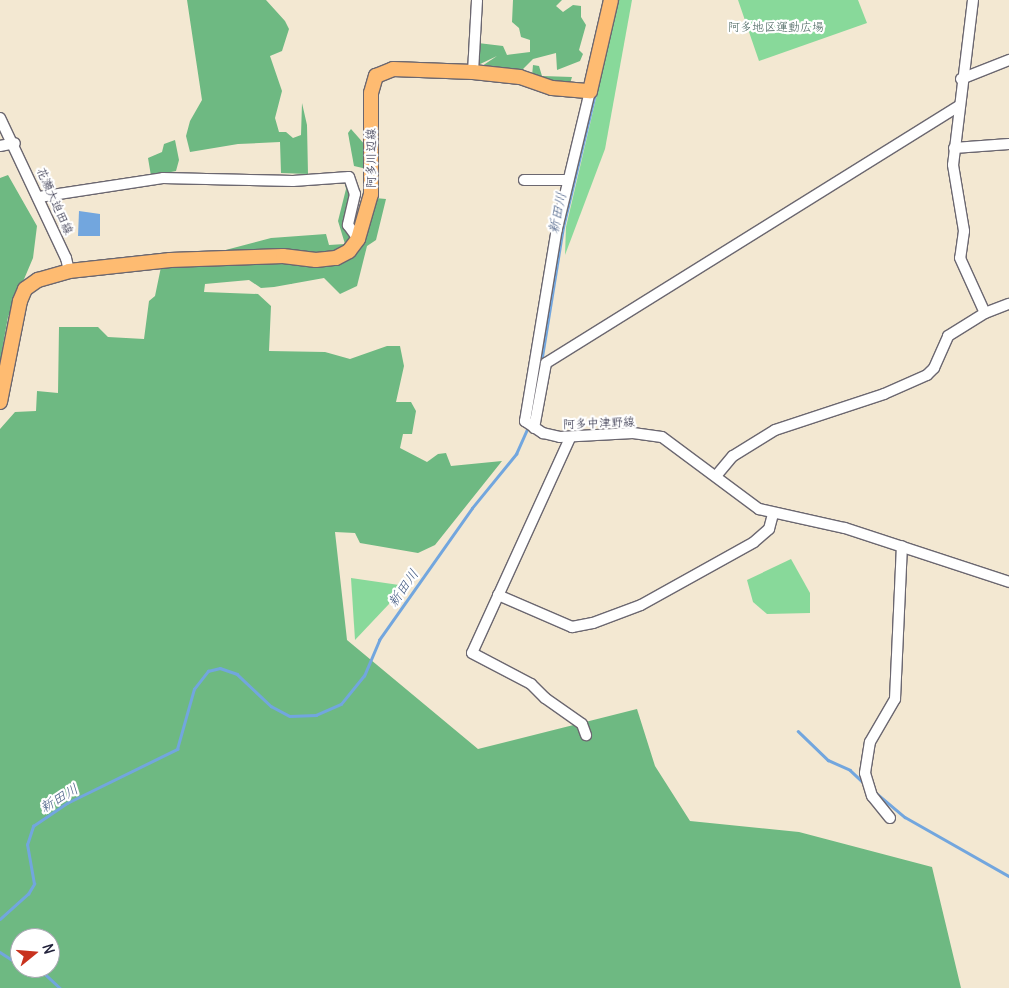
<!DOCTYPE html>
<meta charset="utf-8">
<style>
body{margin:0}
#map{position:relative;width:1009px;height:988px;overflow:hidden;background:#f3e8d2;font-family:Delius,"Klee One",sans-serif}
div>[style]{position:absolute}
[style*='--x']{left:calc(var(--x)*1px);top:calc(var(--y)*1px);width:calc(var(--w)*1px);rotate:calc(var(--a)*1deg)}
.green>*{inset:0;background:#88d99a}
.forest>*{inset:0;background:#6eb982}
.water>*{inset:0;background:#72a6de}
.stream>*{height:2.5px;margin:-1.25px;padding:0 1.25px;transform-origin:1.25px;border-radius:1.25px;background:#72a6de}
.roads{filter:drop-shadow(1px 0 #6b6770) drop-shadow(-1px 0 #6b6770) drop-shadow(0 1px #6b6770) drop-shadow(0 -1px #6b6770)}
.minor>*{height:10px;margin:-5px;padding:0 5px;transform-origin:5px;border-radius:5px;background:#fff}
.major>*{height:14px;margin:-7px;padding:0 7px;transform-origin:7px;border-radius:7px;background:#febb71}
span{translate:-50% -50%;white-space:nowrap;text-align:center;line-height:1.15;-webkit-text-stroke:4.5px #fff;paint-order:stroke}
.park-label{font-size:12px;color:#46625c}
.street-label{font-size:12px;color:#22223b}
.water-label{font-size:14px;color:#465d84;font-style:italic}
.north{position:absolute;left:10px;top:928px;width:50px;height:50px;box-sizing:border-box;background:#fff;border:1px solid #a7a7b1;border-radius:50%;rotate:73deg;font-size:14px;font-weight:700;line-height:20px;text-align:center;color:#22223b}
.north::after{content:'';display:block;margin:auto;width:18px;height:22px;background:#c8321e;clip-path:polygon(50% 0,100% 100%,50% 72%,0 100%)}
</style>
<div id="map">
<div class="green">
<i style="clip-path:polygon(619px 0,632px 0,605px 149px,565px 255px,566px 227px)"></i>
<i style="clip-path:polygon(738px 0,858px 0,867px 23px,759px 61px)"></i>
<i style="clip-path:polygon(791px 559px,810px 593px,810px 613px,767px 614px,753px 602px,747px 580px)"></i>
<i style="clip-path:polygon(351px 578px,406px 586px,355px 640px)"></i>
</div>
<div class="forest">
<i style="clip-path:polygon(187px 0,266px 0,285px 21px,289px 29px,282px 51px,270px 56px,282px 91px,275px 118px,279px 132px,286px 132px,293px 138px,301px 135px,302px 103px,307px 125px,308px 174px,281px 173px,280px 142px,238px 144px,190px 152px,186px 136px,190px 121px,202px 100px)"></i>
<i style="clip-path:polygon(513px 0,562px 0,556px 6px,563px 12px,573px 5px,581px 6px,581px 17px,586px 25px,579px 50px,583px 54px,580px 61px,557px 70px,556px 53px,533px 59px,520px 72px,482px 66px,497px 56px,476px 66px,478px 43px,503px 46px,507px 55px,530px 52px,530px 40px,521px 37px,519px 28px,512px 22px)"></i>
<i style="clip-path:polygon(533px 65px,539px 66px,542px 76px,572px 77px,569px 87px,532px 76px)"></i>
<i style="clip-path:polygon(351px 129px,366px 146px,367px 169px,354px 166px,348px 133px)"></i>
<i style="clip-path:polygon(175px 140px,179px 160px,176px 171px,151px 176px,148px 158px,162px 152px,164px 144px)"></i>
<i style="clip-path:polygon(8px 175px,37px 226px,33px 258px,8px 317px,0 362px,0 178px)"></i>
<i style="clip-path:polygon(evenodd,334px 181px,348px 181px,350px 185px,353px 239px,375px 198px,386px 199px,376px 240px,367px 246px,357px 286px,340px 294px,324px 278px,274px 287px,261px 288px,249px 280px,205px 284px,204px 292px,258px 294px,271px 306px,269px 351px,325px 352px,350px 359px,387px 346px,400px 346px,404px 366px,396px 402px,411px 402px,416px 411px,412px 434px,403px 434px,400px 448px,427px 462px,438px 454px,446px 453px,451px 466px,502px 461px,435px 545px,418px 553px,360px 543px,355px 533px,335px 532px,347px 640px,478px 749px,637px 709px,655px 766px,690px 821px,799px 832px,932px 867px,961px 988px,0 988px,0 429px,15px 412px,36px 411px,37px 391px,58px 393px,59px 327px,98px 327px,108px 337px,144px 339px,149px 301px,155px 296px,161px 267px,271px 238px,326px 234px,329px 245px,345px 244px,338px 221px,346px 189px,345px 184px,333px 184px,334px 181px,20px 938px,50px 938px,50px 968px,20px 968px,20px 938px)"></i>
</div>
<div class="water">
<i style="clip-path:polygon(79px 211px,100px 214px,100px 236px,78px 236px)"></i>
</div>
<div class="stream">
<i style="--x:541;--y:363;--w:138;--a:-80.8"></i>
<i style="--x:563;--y:227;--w:137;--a:-76.5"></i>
<i style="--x:798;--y:731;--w:42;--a:44"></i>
<i style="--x:828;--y:760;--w:24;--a:24"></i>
<i style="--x:850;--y:770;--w:18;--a:43"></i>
<i style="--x:875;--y:792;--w:39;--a:40"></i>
<i style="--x:905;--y:817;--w:120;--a:29.6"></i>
<i style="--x:0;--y:919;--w:38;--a:-42"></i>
<i style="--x:28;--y:894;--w:12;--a:-59"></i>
<i style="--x:34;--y:884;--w:40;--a:-100"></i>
<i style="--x:27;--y:845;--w:20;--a:-72"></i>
<i style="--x:33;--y:826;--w:41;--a:-34.1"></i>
<i style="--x:67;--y:803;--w:123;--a:-26.1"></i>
<i style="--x:177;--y:749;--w:62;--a:-74.2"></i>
<i style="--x:194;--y:689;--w:23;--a:-52"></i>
<i style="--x:208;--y:671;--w:12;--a:-14"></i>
<i style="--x:220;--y:668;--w:18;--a:19"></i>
<i style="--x:237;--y:674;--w:47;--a:43.3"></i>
<i style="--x:271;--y:706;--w:21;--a:28"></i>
<i style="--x:290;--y:716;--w:26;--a:-2"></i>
<i style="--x:316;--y:715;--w:27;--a:-24"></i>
<i style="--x:341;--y:704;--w:36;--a:-51"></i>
<i style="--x:364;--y:676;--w:39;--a:-67"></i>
<i style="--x:379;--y:640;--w:161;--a:-54.8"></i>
<i style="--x:472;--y:508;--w:70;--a:-50.8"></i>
<i style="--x:516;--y:454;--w:30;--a:-66"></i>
<i style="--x:0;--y:952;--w:24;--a:33"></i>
<i style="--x:30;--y:968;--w:15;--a:20"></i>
<i style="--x:44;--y:973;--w:22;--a:43"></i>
</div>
<div class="roads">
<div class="minor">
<i style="--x:973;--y:0;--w:166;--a:96.9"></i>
<i style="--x:953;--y:165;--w:67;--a:80.5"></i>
<i style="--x:964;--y:231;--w:27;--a:98"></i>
<i style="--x:960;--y:258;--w:60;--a:65.6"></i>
<i style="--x:473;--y:72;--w:72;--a:-86.8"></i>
<i style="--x:961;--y:79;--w:52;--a:-21.6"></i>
<i style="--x:590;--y:91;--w:141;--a:103.5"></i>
<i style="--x:557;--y:228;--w:196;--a:99.4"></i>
<i style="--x:525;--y:421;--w:22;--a:34"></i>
<i style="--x:543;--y:433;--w:17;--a:13"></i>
<i style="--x:560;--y:437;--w:73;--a:-3.1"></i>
<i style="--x:633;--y:433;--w:29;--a:8"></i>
<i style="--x:662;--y:437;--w:121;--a:36.6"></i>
<i style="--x:759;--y:509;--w:88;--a:12.5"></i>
<i style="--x:845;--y:528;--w:173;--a:18.2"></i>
<i style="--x:0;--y:118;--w:155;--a:64.8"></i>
<i style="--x:66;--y:258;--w:13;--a:77"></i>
<i style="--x:0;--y:146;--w:15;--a:-11"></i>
<i style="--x:954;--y:148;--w:55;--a:-4.2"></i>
<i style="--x:524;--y:180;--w:44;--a:0"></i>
<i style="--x:39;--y:197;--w:125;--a:-8.7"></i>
<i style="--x:163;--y:178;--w:130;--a:1.3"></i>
<i style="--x:293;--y:181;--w:56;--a:-4.1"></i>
<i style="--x:349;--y:177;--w:18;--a:71"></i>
<i style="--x:355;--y:194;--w:32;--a:103"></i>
<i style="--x:348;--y:225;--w:17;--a:54"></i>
<i style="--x:534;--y:428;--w:66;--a:-79.5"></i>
<i style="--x:546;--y:363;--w:486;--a:-31.9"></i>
<i style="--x:570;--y:438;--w:236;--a:114.5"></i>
<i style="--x:472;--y:653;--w:67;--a:27.7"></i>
<i style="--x:531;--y:684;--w:20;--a:45"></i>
<i style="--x:545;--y:698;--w:45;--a:35.1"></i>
<i style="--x:582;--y:724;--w:12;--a:70"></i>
<i style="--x:716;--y:476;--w:26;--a:-50"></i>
<i style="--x:733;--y:456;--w:49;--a:-31.8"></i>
<i style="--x:775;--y:430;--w:115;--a:-18.3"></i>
<i style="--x:884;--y:394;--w:47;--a:-23.8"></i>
<i style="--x:927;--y:375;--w:10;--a:-45"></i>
<i style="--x:934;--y:368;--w:35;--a:-66"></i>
<i style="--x:948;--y:336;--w:44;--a:-31.9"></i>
<i style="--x:985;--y:313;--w:26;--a:-21"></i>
<i style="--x:498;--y:595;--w:81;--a:23.4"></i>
<i style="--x:572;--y:627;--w:21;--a:-11"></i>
<i style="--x:593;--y:623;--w:51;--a:-20.6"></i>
<i style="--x:641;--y:605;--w:129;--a:-29.1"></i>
<i style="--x:754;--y:542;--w:20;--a:-41"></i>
<i style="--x:769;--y:529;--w:16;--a:-75"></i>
<i style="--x:890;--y:818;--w:28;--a:-129"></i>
<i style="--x:872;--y:796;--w:24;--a:-107"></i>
<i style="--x:865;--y:773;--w:31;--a:-81"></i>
<i style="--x:870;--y:742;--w:50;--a:-59.8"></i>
<i style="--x:895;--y:699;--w:153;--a:-87.4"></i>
</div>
<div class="major">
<i style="--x:0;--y:402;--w:103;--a:-78.8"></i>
<i style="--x:20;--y:301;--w:13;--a:-67"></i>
<i style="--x:25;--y:289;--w:16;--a:-35"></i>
<i style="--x:38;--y:280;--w:32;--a:-16"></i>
<i style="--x:69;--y:271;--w:102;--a:-6.2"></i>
<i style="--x:170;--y:260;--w:113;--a:-2"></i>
<i style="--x:283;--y:256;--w:33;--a:7"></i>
<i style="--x:316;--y:260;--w:20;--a:-6"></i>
<i style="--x:336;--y:258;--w:15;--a:-28"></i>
<i style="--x:349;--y:251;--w:15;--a:-53"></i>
<i style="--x:358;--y:239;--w:47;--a:-73.9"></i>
<i style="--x:371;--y:194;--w:101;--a:-90"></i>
<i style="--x:371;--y:93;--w:18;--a:-74"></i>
<i style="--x:376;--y:76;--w:18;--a:-22"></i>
<i style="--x:393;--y:69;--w:80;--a:2.1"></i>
<i style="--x:473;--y:72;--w:47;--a:6.1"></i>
<i style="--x:520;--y:77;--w:34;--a:19"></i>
<i style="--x:552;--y:88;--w:38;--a:5"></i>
<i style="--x:590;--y:91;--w:93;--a:-77"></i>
</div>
</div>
<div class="park-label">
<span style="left:776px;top:27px">阿多地区運動広場</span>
</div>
<div class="street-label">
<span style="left:371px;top:158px;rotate:-90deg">阿多川辺線</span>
<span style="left:55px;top:201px;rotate:66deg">花瀬大迫田線</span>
<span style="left:599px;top:423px;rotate:-2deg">阿多中津野線</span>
</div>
<div class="water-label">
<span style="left:557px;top:213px;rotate:-78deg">新田川</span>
<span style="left:403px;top:588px;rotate:-55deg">新田川</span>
<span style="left:59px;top:798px;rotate:-31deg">新田川</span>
</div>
<div class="north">N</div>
</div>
